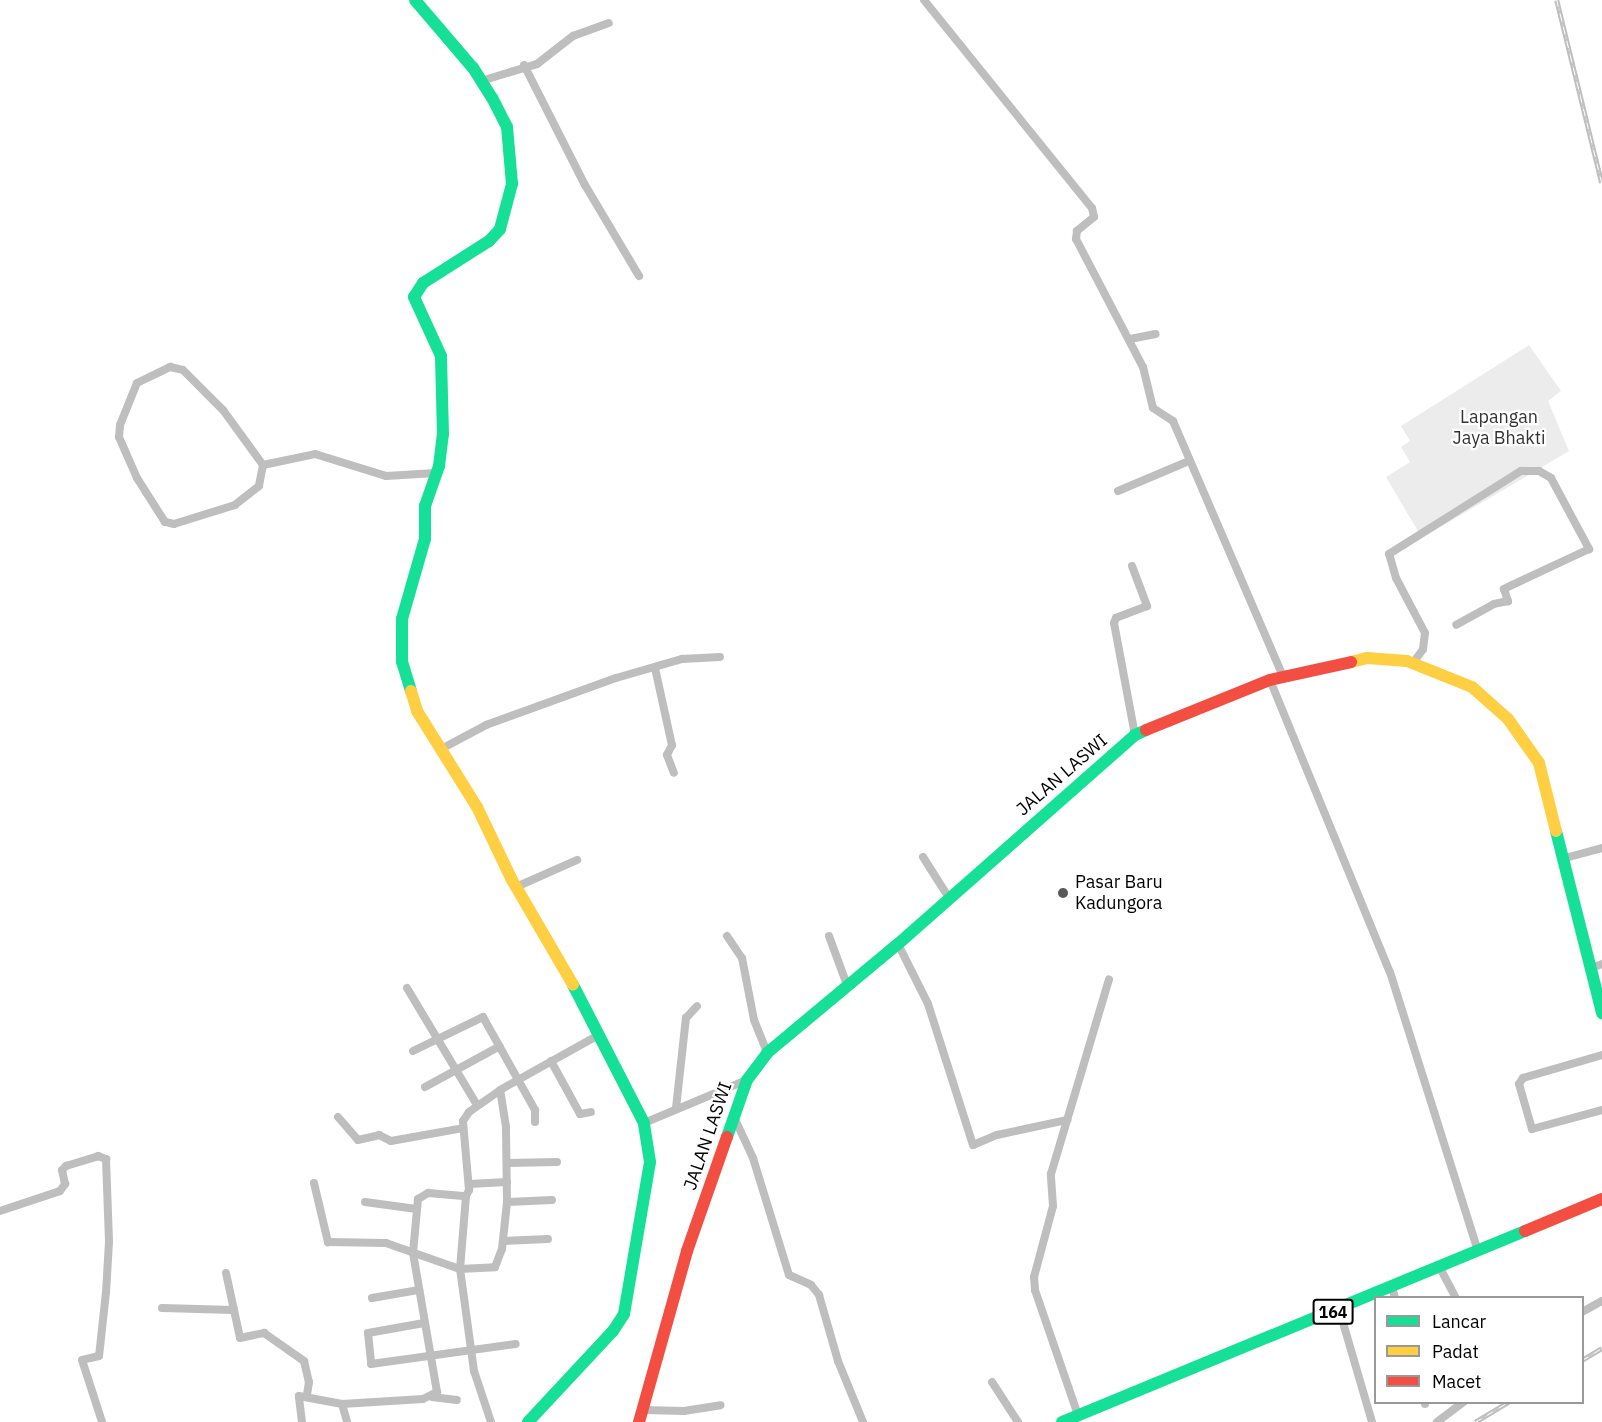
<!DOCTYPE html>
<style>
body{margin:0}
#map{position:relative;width:1602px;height:1422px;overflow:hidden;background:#fff;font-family:"IBM Plex Sans",sans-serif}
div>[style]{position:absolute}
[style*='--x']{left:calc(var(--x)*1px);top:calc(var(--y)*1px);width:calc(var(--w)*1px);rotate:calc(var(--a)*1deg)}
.green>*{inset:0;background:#ececec}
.street>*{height:8px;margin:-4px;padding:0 4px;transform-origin:4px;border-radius:4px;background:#bebebe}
.fast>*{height:12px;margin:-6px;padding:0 6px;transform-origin:6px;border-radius:6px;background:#16e098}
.slow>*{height:12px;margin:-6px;padding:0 6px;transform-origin:6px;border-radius:6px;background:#ffcf43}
.jam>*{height:12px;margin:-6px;padding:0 6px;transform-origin:6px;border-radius:6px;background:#f24e42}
.rail>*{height:4.5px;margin-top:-2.25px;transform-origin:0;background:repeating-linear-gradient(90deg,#fff 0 7px,#bebebe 0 14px);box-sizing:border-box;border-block:2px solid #bebebe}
.dots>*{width:16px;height:16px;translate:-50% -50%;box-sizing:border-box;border:3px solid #fff;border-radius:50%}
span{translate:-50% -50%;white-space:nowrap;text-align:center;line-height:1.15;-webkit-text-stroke:4.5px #fff;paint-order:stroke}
.shield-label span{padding:2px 4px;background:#fff;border:2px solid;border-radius:4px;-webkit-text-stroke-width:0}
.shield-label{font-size:16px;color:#000;font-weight:700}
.park-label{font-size:18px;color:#333}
.street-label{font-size:18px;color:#000}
.poi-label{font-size:18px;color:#000}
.left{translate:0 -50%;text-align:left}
.legend{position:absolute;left:1374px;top:1296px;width:210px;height:108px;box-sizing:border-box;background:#fff;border:2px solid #999;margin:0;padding:8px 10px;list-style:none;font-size:18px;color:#000}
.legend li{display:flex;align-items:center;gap:12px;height:30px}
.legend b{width:30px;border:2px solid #999}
</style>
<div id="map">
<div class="green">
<i style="clip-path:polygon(1529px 345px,1561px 391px,1548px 401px,1569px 451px,1422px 538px,1386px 477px,1410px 462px,1401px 447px,1410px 441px,1401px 426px)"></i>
</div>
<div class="street">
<i style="--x:924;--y:0;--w:267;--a:51.1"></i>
<i style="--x:1092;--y:208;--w:9;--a:77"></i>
<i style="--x:1094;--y:217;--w:22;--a:141"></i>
<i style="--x:1077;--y:231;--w:8;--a:97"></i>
<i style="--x:1076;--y:239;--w:144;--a:62.4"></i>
<i style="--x:1143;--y:367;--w:42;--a:76.3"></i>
<i style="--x:1153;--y:408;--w:24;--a:33"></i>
<i style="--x:1173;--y:421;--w:278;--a:66.7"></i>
<i style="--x:524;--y:65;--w:135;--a:63.1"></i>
<i style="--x:585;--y:185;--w:106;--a:59.3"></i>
<i style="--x:481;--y:81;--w:59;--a:-16.9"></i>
<i style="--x:537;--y:64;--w:46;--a:-37.9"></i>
<i style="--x:573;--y:36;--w:38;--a:-20"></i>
<i style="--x:1130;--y:339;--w:26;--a:-11"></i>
<i style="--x:263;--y:465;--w:21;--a:101"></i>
<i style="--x:259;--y:486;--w:31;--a:142"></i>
<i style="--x:235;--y:505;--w:64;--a:162.7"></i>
<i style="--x:174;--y:524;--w:9;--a:-167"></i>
<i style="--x:165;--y:522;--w:52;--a:-122.5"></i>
<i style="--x:137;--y:478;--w:45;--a:-113.7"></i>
<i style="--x:119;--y:437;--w:12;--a:-85"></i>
<i style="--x:120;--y:425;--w:45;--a:-68"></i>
<i style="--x:137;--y:383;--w:37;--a:-26"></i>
<i style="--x:170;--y:367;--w:13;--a:13"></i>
<i style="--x:183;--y:370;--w:57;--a:45"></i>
<i style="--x:223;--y:410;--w:68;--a:54"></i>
<i style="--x:263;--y:465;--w:53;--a:-11.9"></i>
<i style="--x:315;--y:454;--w:74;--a:17.2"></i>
<i style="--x:386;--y:476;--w:50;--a:-3.4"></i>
<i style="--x:1118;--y:491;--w:77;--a:-22.9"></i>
<i style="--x:1132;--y:566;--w:43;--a:69.4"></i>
<i style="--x:1147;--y:606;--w:33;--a:159"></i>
<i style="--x:1116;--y:618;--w:5;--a:112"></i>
<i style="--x:1114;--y:623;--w:114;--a:79.4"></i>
<i style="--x:1413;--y:663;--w:17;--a:-54"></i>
<i style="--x:1423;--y:649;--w:16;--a:-83"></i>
<i style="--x:1425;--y:633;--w:62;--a:-117.8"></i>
<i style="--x:1396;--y:578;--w:25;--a:-106"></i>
<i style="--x:1389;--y:554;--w:156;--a:-32.2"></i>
<i style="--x:1521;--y:471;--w:18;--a:0"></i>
<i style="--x:1539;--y:471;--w:14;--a:30"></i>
<i style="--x:1551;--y:478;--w:81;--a:61.8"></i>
<i style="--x:1589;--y:549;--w:87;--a:154.9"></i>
<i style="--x:1510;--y:586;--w:7;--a:153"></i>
<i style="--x:1504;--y:589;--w:13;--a:72"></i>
<i style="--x:1508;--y:601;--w:14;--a:168"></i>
<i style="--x:1494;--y:604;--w:43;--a:151.1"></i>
<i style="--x:655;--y:668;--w:79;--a:77.6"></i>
<i style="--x:672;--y:745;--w:11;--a:117"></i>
<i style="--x:667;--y:755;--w:19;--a:69"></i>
<i style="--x:1270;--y:680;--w:316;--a:67.7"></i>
<i style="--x:1390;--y:972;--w:293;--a:72.5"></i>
<i style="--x:443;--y:748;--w:49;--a:-28.1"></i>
<i style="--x:486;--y:725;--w:138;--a:-19.9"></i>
<i style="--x:616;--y:678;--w:69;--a:-16.1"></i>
<i style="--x:682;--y:659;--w:38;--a:-3"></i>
<i style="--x:923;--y:857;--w:49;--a:57.6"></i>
<i style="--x:1565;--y:858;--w:38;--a:-15"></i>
<i style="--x:516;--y:887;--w:67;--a:-23.9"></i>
<i style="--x:727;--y:936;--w:27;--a:56"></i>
<i style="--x:742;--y:958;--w:63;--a:79"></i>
<i style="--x:754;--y:1020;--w:35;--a:68"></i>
<i style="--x:829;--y:936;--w:52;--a:69.8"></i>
<i style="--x:898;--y:944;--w:67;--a:63.4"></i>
<i style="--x:928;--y:1004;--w:148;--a:72.3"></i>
<i style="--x:973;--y:1145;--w:26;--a:-23"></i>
<i style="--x:997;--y:1135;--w:72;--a:-12.1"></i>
<i style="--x:1591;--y:968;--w:12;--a:-20"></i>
<i style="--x:407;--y:988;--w:136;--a:59.1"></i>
<i style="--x:413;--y:1051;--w:78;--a:-25.9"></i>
<i style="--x:483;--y:1017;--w:107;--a:60.8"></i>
<i style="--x:535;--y:1110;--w:12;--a:90"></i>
<i style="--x:1602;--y:1055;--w:82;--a:163.8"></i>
<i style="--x:1523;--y:1078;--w:7;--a:124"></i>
<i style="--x:1519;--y:1084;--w:47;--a:73.9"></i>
<i style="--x:1532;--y:1129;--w:73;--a:-15.2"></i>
<i style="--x:551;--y:1061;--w:60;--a:61.3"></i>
<i style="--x:580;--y:1114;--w:11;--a:-10"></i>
<i style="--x:425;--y:1087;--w:85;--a:-28.7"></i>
<i style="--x:676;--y:1108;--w:91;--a:-83.7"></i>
<i style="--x:686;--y:1018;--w:16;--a:-47"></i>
<i style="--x:338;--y:1117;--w:30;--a:49"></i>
<i style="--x:358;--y:1140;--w:22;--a:-13"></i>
<i style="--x:379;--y:1135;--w:13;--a:27"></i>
<i style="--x:391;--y:1141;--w:73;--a:-10.2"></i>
<i style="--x:734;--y:1117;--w:45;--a:65.1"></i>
<i style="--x:753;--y:1158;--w:122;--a:72.9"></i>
<i style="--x:789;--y:1275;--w:24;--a:24"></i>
<i style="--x:811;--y:1285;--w:13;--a:51"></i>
<i style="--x:819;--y:1295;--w:69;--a:73.9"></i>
<i style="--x:838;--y:1361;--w:66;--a:67.7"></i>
<i style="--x:644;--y:1123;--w:112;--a:-22.7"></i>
<i style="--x:508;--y:1163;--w:49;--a:-1.2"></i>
<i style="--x:314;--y:1183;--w:61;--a:76.7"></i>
<i style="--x:328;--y:1242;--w:58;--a:1"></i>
<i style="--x:386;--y:1243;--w:78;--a:19.4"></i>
<i style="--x:460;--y:1269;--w:35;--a:-3"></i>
<i style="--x:495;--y:1267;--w:19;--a:-69"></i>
<i style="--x:502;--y:1249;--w:47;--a:-83.9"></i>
<i style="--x:507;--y:1202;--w:75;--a:-90.8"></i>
<i style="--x:506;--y:1127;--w:37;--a:-99"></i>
<i style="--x:469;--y:1184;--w:38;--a:-3"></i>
<i style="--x:365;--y:1202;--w:52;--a:7.7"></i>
<i style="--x:507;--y:1202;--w:45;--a:-2.5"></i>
<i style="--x:0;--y:1211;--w:63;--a:-18.4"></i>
<i style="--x:60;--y:1191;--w:9;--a:-54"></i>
<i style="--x:65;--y:1184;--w:14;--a:-102"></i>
<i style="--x:62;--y:1170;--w:6;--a:-45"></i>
<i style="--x:66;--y:1166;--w:34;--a:-17"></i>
<i style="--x:98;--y:1156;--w:9;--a:21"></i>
<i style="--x:106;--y:1159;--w:83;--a:87.9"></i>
<i style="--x:109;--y:1242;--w:50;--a:93.4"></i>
<i style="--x:106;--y:1292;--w:64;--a:96.2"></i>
<i style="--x:99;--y:1356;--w:17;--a:167"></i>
<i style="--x:82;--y:1360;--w:65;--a:72.1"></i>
<i style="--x:504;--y:1241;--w:44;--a:-2.6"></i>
<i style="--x:1440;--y:1268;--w:34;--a:62"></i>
<i style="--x:226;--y:1273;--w:66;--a:77.8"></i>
<i style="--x:240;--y:1338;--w:25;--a:-12"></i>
<i style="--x:264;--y:1333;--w:49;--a:35"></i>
<i style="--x:304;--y:1361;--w:22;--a:77"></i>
<i style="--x:309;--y:1382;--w:13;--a:99"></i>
<i style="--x:1392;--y:1287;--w:11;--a:75"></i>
<i style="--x:372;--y:1298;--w:48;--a:-9.7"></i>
<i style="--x:162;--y:1308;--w:72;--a:1.6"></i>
<i style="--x:1339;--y:1309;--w:118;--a:73.7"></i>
<i style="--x:1582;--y:1312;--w:23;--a:-29"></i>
<i style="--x:424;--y:1323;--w:57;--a:169.9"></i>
<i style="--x:368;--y:1333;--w:31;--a:84"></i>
<i style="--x:371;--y:1364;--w:146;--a:-7.9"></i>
<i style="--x:992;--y:1382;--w:48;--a:57"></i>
<i style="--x:432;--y:1397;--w:25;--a:7"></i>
<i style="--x:1425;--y:1402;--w:2;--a:90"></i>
<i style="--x:342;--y:1404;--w:19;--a:74"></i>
<i style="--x:643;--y:1410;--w:41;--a:1.4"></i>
<i style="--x:684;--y:1411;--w:37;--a:-9"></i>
<i style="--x:1078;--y:1415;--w:132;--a:-109"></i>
<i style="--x:1035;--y:1290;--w:13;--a:-94"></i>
<i style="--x:1034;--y:1277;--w:73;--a:-75"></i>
<i style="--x:1053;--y:1206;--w:32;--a:-94"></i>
<i style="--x:1051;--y:1174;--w:203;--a:-73.4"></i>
<i style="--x:302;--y:1422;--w:26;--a:-97"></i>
<i style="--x:299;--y:1396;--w:44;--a:10.5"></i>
<i style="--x:342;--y:1404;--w:81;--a:-3.5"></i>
<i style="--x:423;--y:1399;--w:16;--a:-27"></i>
<i style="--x:437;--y:1392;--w:141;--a:-99.8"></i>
<i style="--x:413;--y:1253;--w:54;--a:-84.7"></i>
<i style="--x:418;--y:1199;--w:12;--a:-31"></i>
<i style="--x:428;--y:1193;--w:38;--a:5"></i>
<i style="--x:491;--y:1422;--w:54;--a:-108.4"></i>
<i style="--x:474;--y:1371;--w:103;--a:-97.8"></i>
<i style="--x:460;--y:1269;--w:73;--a:-85.3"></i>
<i style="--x:466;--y:1196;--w:7;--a:-63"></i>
<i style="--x:469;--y:1190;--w:69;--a:-95"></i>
<i style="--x:463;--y:1121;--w:11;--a:-56"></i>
<i style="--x:469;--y:1112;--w:38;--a:-35"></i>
<i style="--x:500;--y:1090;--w:115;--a:-29.2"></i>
<i style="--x:1437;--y:1422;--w:34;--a:-37"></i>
</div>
<div class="fast">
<i style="--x:411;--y:691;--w:30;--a:-107"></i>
<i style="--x:402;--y:662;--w:43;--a:-90"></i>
<i style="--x:402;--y:619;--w:83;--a:-74"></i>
<i style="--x:425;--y:539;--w:33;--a:-90"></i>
<i style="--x:425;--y:506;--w:42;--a:-70.7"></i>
<i style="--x:439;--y:466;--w:32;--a:-83"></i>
<i style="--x:443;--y:434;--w:78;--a:-91.5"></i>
<i style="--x:441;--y:356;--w:65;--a:-114.6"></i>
<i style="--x:414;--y:297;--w:17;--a:-57"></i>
<i style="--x:423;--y:283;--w:78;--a:-32.5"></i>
<i style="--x:489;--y:241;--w:16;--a:-47"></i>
<i style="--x:500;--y:229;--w:47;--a:-75.1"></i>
<i style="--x:512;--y:184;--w:57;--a:-95"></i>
<i style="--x:507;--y:127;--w:33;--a:-117"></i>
<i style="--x:492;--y:98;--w:36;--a:-122"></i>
<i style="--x:473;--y:68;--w:89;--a:-130.5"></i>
<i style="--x:1556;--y:831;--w:188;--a:75.8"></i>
<i style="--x:727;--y:1137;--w:60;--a:-70.7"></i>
<i style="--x:747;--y:1080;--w:34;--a:-53"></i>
<i style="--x:767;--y:1053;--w:170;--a:-39.8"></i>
<i style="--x:898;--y:944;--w:316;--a:-41.4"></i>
<i style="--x:1135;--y:735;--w:12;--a:-24"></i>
<i style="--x:528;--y:1422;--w:125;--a:-47"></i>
<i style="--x:613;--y:1331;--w:20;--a:-57"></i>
<i style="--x:624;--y:1314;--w:154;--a:-80.3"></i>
<i style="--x:650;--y:1162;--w:39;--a:-99"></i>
<i style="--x:644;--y:1123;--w:155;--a:-117.2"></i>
<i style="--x:1062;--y:1422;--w:501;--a:-22.42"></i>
</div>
<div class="slow">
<i style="--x:1351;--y:662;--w:16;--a:-14"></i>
<i style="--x:1367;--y:658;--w:40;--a:4.3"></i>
<i style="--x:1407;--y:661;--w:70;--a:21.8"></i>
<i style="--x:1472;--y:687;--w:48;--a:41.6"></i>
<i style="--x:1508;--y:719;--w:54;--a:54.8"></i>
<i style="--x:1539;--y:763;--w:70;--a:76"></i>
<i style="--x:411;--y:691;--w:21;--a:73"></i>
<i style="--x:417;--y:711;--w:113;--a:58"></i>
<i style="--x:477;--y:807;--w:81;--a:64.4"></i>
<i style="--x:512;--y:880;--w:121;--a:59.8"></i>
</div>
<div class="jam">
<i style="--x:1146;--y:730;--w:134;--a:-22"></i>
<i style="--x:1270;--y:680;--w:83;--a:-12.5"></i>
<i style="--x:1525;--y:1231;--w:83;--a:-22.6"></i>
<i style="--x:639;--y:1422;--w:178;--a:-74.3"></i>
<i style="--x:687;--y:1251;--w:121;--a:-70.7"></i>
</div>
<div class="rail">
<i style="--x:1557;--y:0;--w:188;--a:76.2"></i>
<i style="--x:1582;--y:1360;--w:23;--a:-31"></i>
<i style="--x:1475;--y:1422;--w:39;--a:-31"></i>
</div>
<div class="dots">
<i style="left:1063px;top:893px;background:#595959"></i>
</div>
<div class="shield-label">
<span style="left:1333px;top:1312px">164</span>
</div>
<div class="park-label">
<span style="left:1499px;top:428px">Lapangan<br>Jaya Bhakti</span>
</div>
<div class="street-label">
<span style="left:1062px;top:775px;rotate:-41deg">JALAN LASWI</span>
<span style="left:708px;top:1136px;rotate:-71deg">JALAN LASWI</span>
</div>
<div class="poi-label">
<span class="left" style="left:1075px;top:893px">Pasar Baru<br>Kadungora</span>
</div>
<ul class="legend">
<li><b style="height:8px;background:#16e098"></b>Lancar</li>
<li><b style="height:8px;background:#ffcf43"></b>Padat</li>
<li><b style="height:8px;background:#f24e42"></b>Macet</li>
</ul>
</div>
